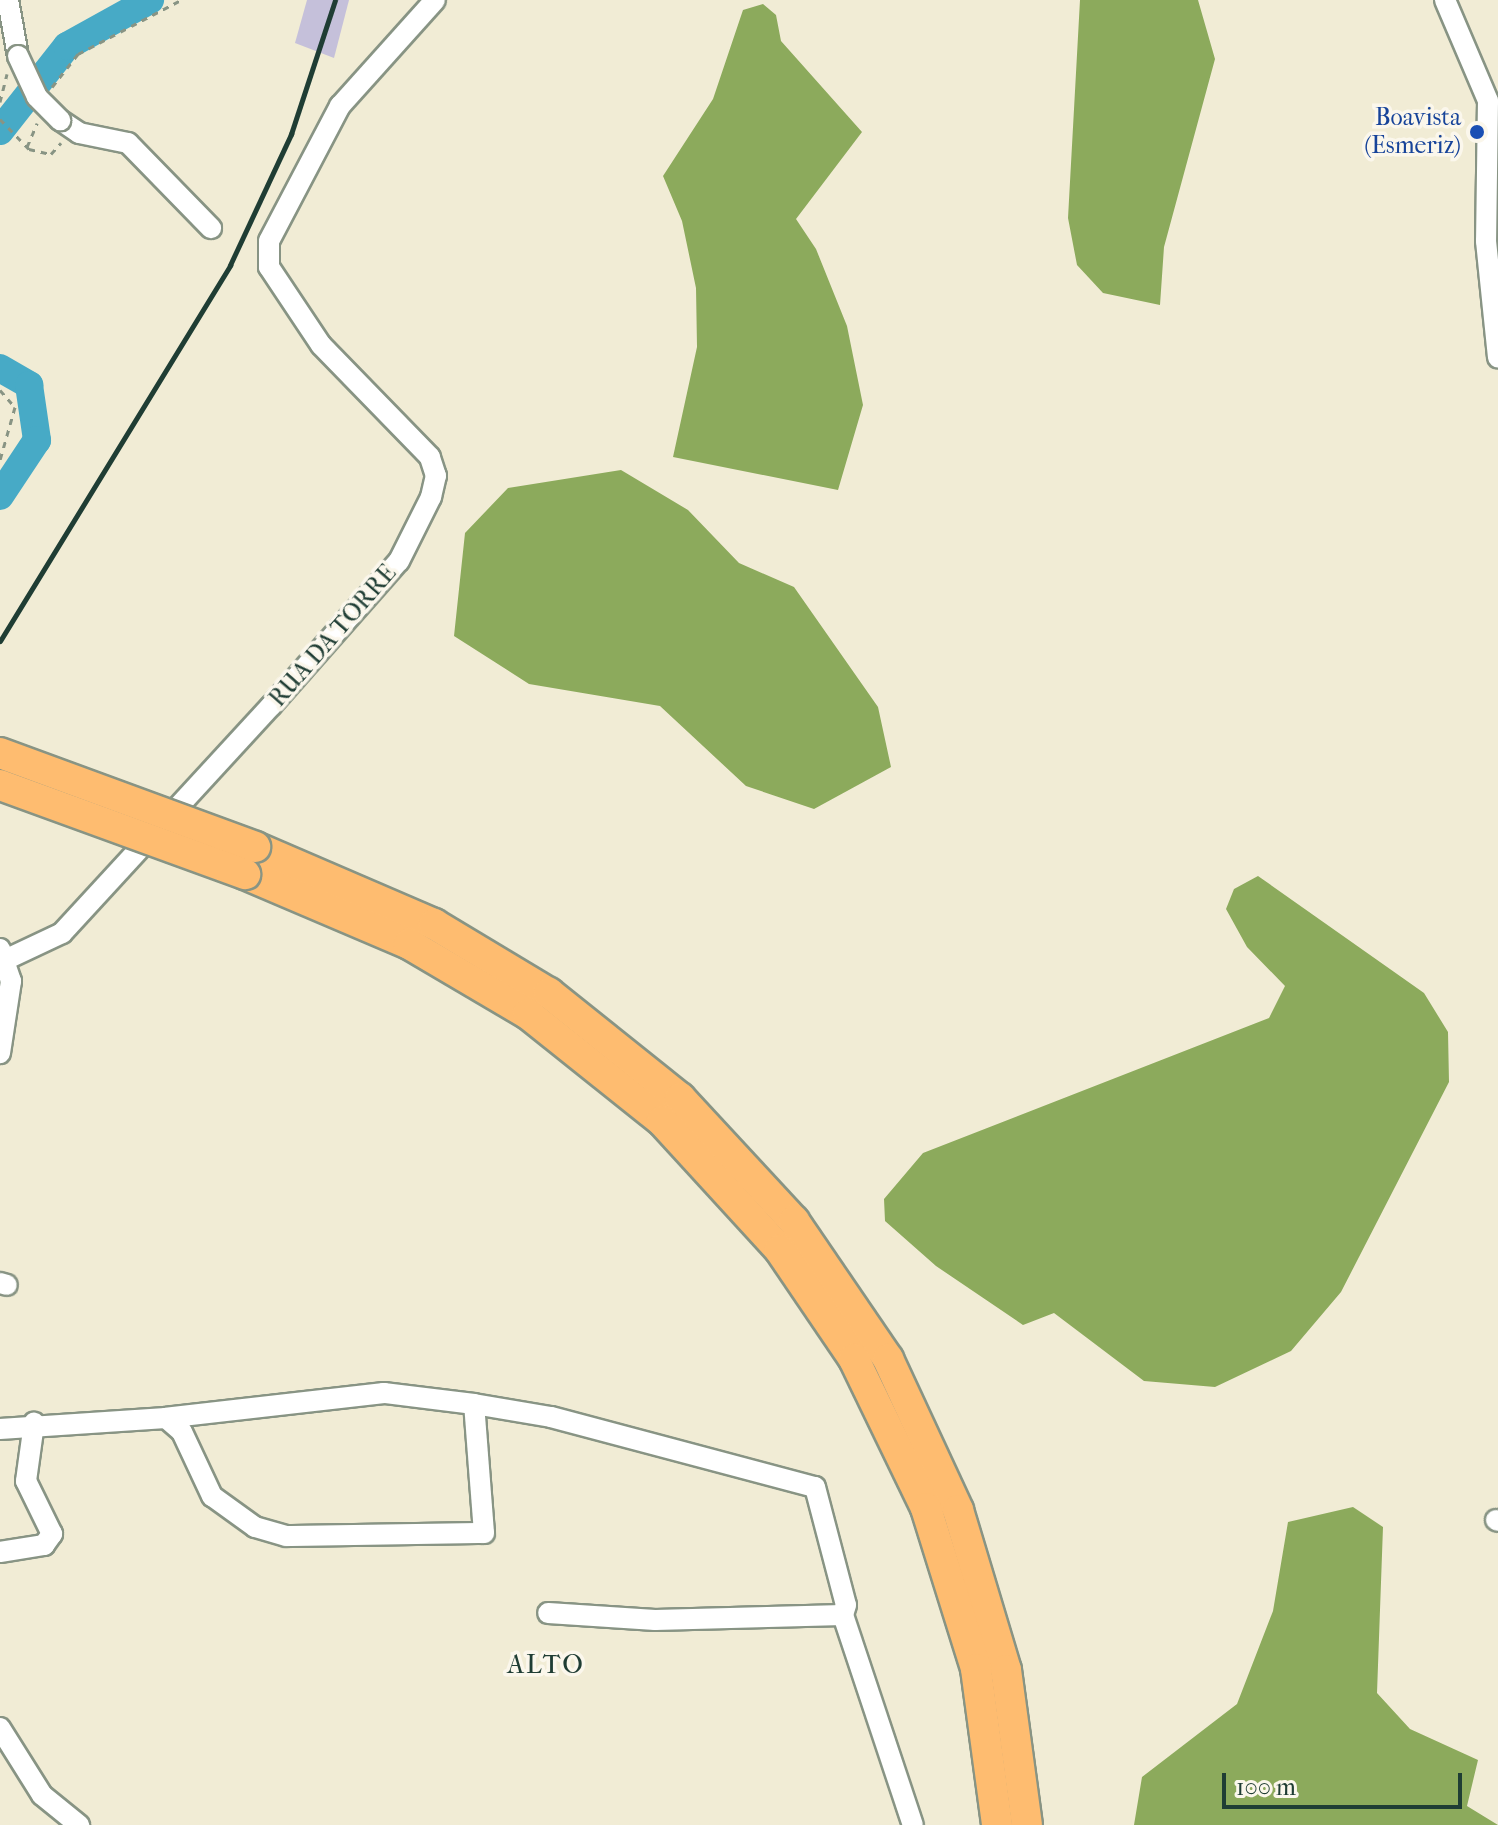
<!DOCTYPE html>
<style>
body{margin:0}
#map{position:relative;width:1498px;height:1825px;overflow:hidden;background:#f1ecd5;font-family:"IM FELL French Canon",serif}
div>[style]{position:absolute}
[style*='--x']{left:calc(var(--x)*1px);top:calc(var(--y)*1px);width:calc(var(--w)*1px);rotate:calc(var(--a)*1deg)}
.industrial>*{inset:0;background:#c5c0da}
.forest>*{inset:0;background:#8caa5c}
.river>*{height:28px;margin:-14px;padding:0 14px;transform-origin:14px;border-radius:14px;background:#47aac6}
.path>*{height:3px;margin-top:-1.5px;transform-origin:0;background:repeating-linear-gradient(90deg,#889484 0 6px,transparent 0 12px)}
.roads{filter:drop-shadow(2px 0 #889484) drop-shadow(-2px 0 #889484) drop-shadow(0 2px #889484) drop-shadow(0 -2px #889484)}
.minor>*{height:20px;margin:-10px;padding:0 10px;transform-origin:10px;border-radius:10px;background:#fff}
.highway>*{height:30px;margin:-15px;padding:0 15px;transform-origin:15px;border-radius:15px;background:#febc70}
.rail>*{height:5px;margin:-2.5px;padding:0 2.5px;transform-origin:2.5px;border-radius:2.5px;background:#1f3d34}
.bridges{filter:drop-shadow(2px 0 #889484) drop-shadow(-2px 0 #889484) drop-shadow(0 2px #889484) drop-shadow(0 -2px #889484)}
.minor-bridge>*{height:20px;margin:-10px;padding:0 10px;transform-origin:10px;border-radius:10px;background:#fff}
.highway-bridge>*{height:30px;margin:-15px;padding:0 15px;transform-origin:15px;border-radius:15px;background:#febc70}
.dots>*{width:22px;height:22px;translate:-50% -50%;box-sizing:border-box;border:4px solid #fbf7ec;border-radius:50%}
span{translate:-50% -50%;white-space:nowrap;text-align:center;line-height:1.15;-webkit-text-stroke:7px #fbf7ec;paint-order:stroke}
.transit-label{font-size:24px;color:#164399}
.right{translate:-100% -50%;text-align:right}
.street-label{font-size:24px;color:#1f3d34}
.neighbourhood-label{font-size:26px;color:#1f3d34;letter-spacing:2px}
.scale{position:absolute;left:1222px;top:1773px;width:240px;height:36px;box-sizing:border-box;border:4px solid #1f3d34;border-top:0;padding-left:10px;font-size:24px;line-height:28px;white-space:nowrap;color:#1f3d34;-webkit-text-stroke:6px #fbf7ec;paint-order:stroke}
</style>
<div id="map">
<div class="industrial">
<i style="clip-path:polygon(307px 0,349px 0,334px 58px,295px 43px)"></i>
</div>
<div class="forest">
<i style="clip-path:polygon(1080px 0,1198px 0,1215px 59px,1164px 247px,1160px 305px,1103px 293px,1077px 265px,1068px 218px)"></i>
<i style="clip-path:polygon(763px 4px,776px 15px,781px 41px,862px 132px,796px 219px,816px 249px,847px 326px,863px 405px,838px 490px,673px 457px,697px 347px,696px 288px,682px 221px,663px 176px,713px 99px,743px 10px)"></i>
<i style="clip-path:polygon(621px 470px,688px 510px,739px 563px,794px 587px,878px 707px,891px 767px,814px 809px,746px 786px,660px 706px,529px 684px,454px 636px,465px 533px,508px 488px)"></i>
<i style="clip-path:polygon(1258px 876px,1424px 993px,1448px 1032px,1449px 1082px,1341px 1292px,1291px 1351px,1215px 1387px,1144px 1381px,1054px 1313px,1023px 1325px,936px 1266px,885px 1221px,884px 1199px,923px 1153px,1269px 1018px,1285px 986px,1247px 947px,1226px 909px,1234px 889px)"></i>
<i style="clip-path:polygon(1353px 1507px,1383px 1527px,1377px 1693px,1410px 1729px,1478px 1760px,1467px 1806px,1498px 1825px,1134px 1825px,1142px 1777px,1237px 1704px,1273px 1611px,1288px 1522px)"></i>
</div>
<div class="river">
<i style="--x:0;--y:131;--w:108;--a:-51.8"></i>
<i style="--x:67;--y:46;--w:95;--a:-29"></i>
<i style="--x:0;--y:368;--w:34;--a:30"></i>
<i style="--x:29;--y:385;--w:56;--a:81.7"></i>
<i style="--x:37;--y:440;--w:67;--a:123.5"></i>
</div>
<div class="path">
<i style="--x:52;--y:87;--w:42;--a:-51.8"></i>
<i style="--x:78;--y:54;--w:116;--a:-27.7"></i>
<i style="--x:0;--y:102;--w:29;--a:-76"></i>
<i style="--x:0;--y:119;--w:42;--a:46"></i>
<i style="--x:29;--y:149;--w:23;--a:13"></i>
<i style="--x:51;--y:154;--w:15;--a:-48"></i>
<i style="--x:27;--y:147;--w:26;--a:-67"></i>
<i style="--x:0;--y:390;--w:23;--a:49"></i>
<i style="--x:15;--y:407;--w:55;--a:105.8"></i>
</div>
<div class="roads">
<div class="minor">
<i style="--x:8;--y:0;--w:57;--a:79.9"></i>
<i style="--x:1445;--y:0;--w:110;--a:66.9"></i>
<i style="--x:1488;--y:101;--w:140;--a:90.8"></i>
<i style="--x:1486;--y:241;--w:117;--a:84.1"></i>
<i style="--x:60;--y:120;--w:23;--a:34"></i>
<i style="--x:79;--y:133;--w:50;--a:11.5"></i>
<i style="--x:128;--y:143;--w:119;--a:45.7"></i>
<i style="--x:0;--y:949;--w:34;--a:71"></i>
<i style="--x:11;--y:981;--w:73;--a:98.7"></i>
<i style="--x:7;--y:959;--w:61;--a:-25.3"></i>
<i style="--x:62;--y:933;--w:309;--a:-47.4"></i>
<i style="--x:271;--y:706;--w:193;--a:-48.6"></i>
<i style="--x:399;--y:561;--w:72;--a:-63.4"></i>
<i style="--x:431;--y:497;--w:22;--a:-77"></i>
<i style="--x:436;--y:476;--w:20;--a:-108"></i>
<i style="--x:430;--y:457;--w:156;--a:-134.2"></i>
<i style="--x:321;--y:345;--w:94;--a:-123.7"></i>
<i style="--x:269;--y:267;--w:26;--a:-90"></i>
<i style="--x:269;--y:241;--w:153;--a:-62.3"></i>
<i style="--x:340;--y:106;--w:142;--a:-48.1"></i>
<i style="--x:0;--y:1283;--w:7;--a:16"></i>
<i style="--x:474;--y:1404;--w:78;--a:9.6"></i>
<i style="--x:551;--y:1417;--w:273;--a:14.9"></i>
<i style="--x:815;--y:1487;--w:122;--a:75.3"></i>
<i style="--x:846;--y:1605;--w:10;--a:107"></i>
<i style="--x:843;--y:1615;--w:188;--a:178.5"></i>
<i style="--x:655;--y:1620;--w:107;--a:-176.3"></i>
<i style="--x:0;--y:1429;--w:166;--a:-3.8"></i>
<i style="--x:166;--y:1418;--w:21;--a:41"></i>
<i style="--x:182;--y:1432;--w:71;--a:64.9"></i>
<i style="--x:212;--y:1496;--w:53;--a:35.8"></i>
<i style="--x:255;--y:1527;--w:32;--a:16"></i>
<i style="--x:286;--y:1536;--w:198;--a:-0.9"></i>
<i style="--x:484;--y:1533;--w:129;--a:-94.4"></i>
<i style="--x:474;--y:1404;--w:91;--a:-173"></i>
<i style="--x:384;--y:1393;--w:219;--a:173.5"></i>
<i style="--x:1496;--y:1520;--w:2;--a:27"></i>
<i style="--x:0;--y:1552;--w:45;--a:-9"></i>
<i style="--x:44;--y:1545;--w:14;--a:-54"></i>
<i style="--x:52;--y:1534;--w:59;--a:-116.1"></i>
<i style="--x:26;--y:1481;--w:59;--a:-82.1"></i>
<i style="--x:843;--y:1615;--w:221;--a:71.6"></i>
<i style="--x:0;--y:1728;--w:79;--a:57.9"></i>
<i style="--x:42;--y:1795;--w:48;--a:39"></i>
</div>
<div class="highway">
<i style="--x:255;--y:847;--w:195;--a:23.3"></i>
<i style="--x:434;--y:924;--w:134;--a:31"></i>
<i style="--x:549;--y:993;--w:168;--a:38.7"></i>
<i style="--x:680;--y:1098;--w:168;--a:47.2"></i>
<i style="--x:794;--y:1221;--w:167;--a:55.7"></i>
<i style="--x:888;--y:1359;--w:166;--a:65.1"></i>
<i style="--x:958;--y:1510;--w:167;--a:73.3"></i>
<i style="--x:1006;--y:1670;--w:156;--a:82.3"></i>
<i style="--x:245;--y:874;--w:178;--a:23.1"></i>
<i style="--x:409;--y:944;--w:138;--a:30.5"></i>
<i style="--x:528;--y:1014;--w:171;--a:38.6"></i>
<i style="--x:662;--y:1121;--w:175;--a:47.5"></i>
<i style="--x:780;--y:1250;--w:132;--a:55.8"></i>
<i style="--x:854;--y:1359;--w:165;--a:64.2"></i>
<i style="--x:926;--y:1508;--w:169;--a:72.7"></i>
<i style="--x:976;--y:1669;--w:157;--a:82.3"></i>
</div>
</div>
<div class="rail">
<i style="--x:0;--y:641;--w:441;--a:-58.5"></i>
<i style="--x:230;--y:265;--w:145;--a:-65"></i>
<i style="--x:291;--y:134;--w:141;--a:-71.8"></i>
</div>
<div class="bridges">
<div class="minor-bridge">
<i style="--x:18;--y:56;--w:45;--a:65.1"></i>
<i style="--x:37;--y:97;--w:33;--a:45"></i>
</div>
<div class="highway-bridge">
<i style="--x:0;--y:753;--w:272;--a:20.2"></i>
<i style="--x:0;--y:785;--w:261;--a:20"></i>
</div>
</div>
<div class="dots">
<i style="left:1477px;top:132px;background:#1a4fb4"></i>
</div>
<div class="transit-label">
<span class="right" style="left:1461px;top:132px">Boavista<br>(Esmeriz)</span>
</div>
<div class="street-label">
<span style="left:333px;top:636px;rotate:-49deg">RUA DA TORRE</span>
</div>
<div class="neighbourhood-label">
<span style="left:546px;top:1665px">ALTO</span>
</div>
<div class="scale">100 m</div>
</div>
